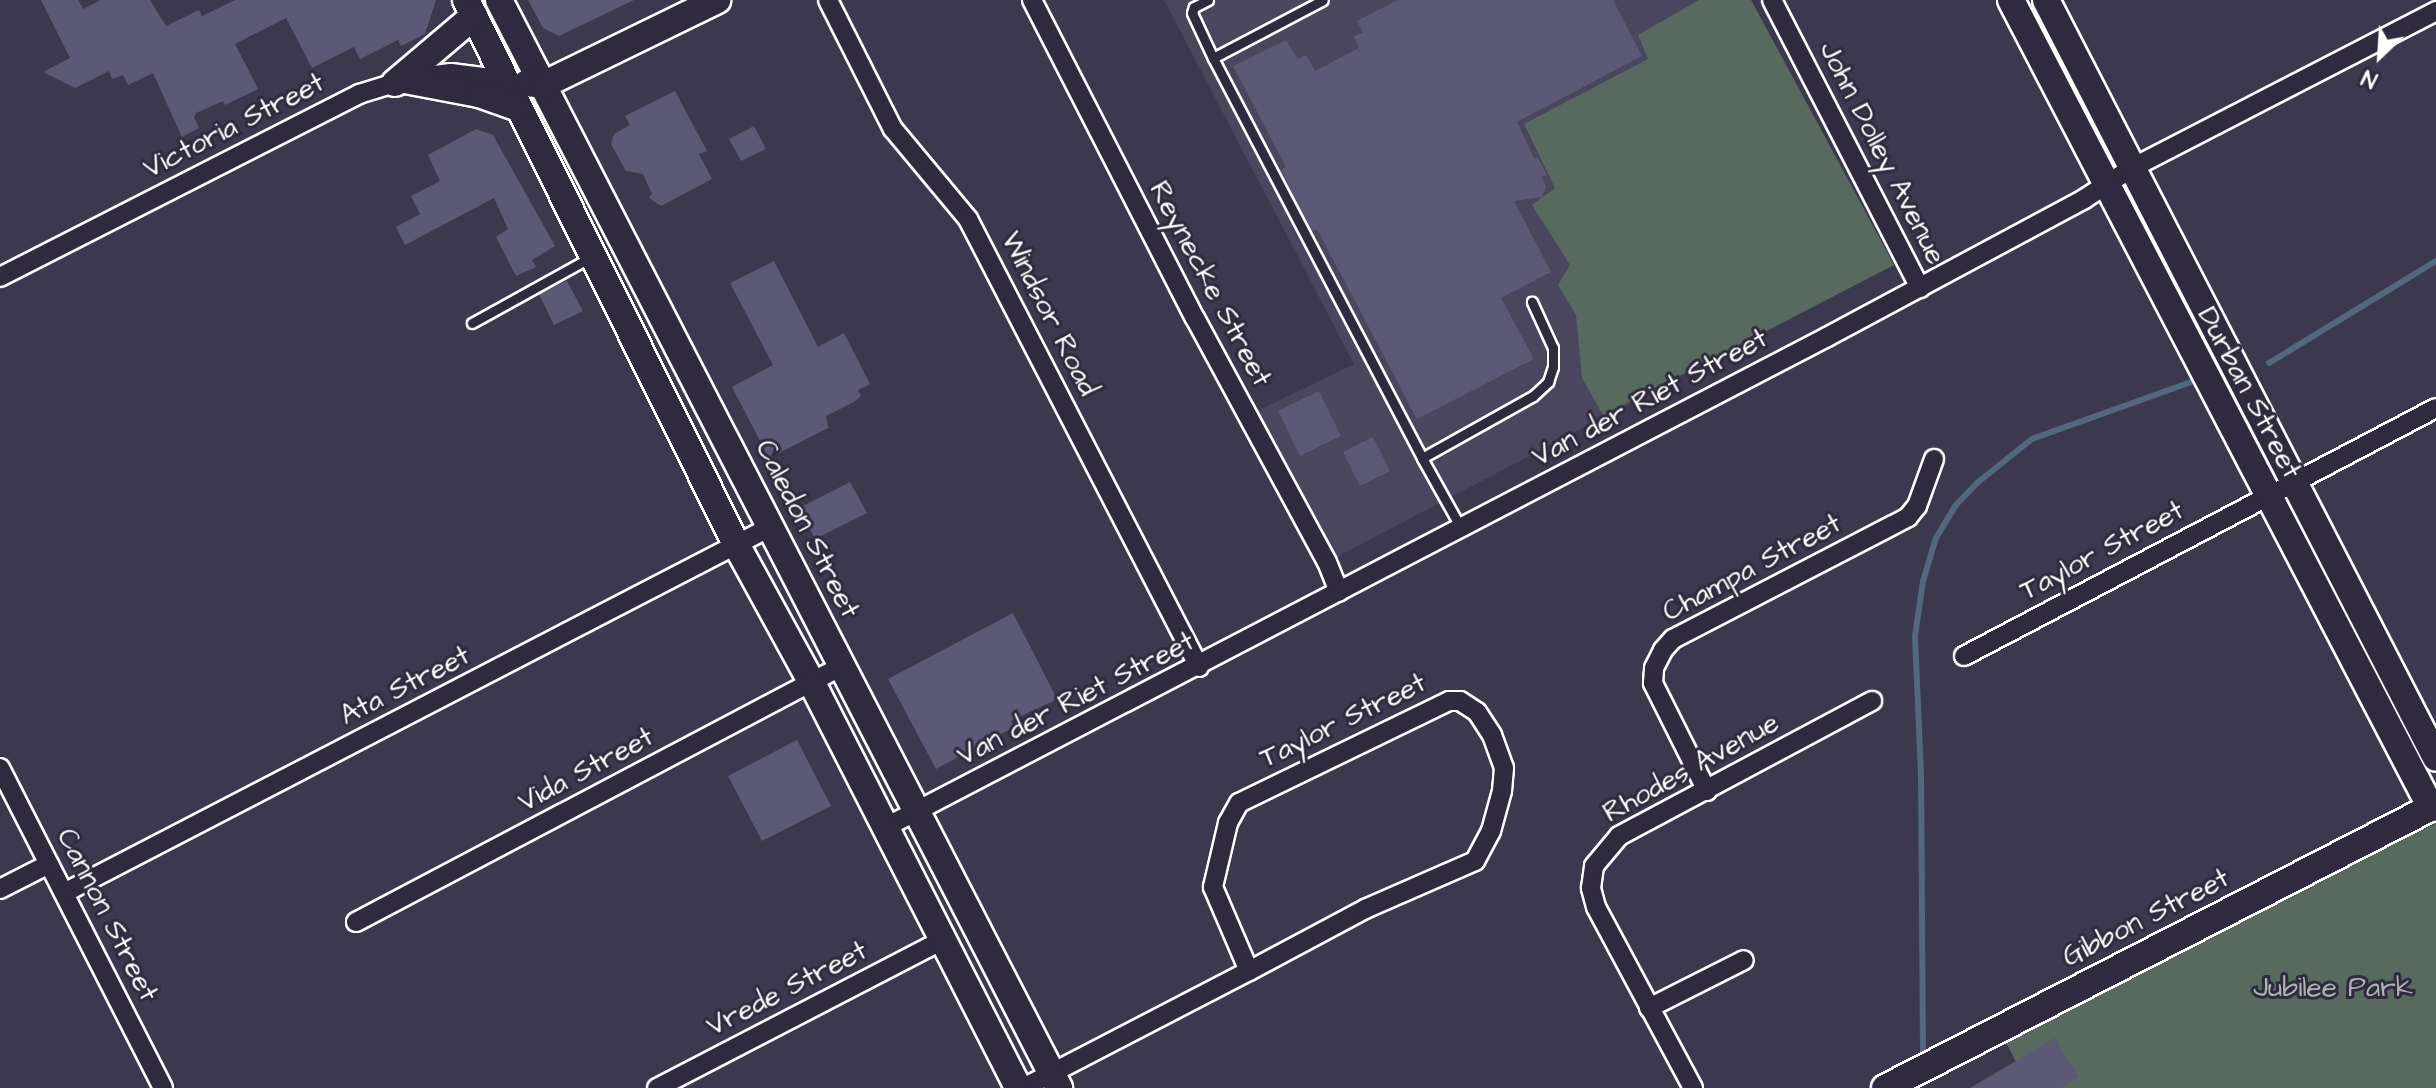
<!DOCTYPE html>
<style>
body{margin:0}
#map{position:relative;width:2436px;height:1088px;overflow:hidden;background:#3c384e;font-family:"Architects Daughter",sans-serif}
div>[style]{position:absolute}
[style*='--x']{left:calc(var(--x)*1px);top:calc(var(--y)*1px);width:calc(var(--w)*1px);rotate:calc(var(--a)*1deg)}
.built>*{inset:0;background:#4a465d}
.green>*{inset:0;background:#586960}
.stream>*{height:6px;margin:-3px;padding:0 3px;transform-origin:3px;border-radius:3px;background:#52687e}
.building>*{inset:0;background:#5c5977}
.roads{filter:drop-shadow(2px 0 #fff) drop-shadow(-2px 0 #fff) drop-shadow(0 2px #fff) drop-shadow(0 -2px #fff)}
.lane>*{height:9px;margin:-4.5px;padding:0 4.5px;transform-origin:4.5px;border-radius:4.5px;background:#2f2a3d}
.street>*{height:18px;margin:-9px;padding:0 9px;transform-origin:9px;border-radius:9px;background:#2f2a3d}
.secondary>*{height:26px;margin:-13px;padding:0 13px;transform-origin:13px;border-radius:13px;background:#2f2a3d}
span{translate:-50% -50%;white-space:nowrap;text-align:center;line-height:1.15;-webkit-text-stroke:6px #2f2a3d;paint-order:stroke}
.street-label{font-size:28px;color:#fff}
.park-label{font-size:28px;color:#acb4b0}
.north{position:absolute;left:2340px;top:16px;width:80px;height:80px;-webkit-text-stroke:6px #2f2a3d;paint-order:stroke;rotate:205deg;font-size:22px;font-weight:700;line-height:32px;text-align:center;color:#fff}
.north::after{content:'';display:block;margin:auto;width:28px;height:36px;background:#fff;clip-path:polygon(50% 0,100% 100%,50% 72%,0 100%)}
</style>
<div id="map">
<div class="built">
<i style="clip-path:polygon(1164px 0,1751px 0,1894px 265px,1327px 562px,1247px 416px,1354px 364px)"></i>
</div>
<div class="green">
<i style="clip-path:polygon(1699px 0,1751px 0,1894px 265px,1603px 415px,1582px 378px,1576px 315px,1558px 285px,1570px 265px,1532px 205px,1555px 188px,1524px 124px,1648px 59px,1638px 35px)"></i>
<i style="clip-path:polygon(2436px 823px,2436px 1088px,2030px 1088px,2005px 1041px)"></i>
</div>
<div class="stream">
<i style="--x:2269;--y:363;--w:196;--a:-31.4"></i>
<i style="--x:1923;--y:1056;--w:282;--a:-90.4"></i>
<i style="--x:1921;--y:774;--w:138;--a:-92.5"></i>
<i style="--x:1915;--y:636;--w:56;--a:-81.7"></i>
<i style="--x:1923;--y:581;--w:45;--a:-73.2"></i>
<i style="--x:1936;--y:538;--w:37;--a:-59"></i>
<i style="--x:1955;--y:506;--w:32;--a:-46"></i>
<i style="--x:1977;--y:483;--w:70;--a:-38.7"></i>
<i style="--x:2032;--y:439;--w:172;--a:-19.7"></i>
</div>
<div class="building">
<i style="clip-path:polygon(41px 0,78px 0,83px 9px,101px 0,150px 0,166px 26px,199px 10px,202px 16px,235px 0,436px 0,425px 34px,401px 46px,398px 40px,360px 59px,354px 47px,312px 68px,286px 18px,235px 44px,258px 89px,225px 105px,223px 101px,196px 113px,194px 117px,199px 128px,182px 137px,153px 73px,128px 85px,123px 75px,112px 79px,109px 71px,75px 88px,43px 72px,70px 58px)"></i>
<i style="clip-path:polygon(528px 0,634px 0,559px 36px,543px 28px)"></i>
<i style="clip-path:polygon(1398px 0,1613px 0,1642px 56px,1517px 122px,1534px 158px,1538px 158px,1547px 175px,1542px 177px,1546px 187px,1542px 197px,1514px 201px,1551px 272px,1501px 298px,1534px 359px,1417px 419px,1317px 229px,1312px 231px,1299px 207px,1281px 169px,1286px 167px,1233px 66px,1286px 40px,1298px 59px,1306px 55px,1315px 71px,1359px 48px,1354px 36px,1363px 33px,1357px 21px)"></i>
<i style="clip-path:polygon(675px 91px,707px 151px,699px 154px,712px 179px,661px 206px,649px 198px,652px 194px,643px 174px,626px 171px,611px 144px,614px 134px,630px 125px,625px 116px)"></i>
<i style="clip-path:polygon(754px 126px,766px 149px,741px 161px,729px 139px)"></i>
<i style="clip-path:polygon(476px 129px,493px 135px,555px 246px,532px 260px,536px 267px,516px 276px,496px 237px,508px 229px,494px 198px,405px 245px,396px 227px,420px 214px,411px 196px,440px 181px,428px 155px)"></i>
<i style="clip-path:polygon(774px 261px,818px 347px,844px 333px,870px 384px,858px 390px,861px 396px,854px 402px,826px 416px,828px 428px,769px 458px,732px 387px,773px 365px,730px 283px)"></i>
<i style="clip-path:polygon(567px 281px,583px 311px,554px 325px,539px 294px)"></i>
<i style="clip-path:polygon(1319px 391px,1341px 436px,1300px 456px,1278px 411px)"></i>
<i style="clip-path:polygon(1373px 437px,1390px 471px,1360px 486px,1343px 452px)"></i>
<i style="clip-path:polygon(850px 482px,867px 513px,815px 539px,799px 508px)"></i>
<i style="clip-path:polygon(1013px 613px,1057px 699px,1011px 721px,1014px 727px,936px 769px,888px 679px)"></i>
<i style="clip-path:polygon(797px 740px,831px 806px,762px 841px,728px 776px)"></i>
<i style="clip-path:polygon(2055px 1038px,2079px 1077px,2060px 1088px,1970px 1088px)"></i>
</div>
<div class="roads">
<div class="lane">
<i style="--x:1208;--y:0;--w:16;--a:153"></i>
<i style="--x:1194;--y:7;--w:6;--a:108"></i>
<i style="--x:1192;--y:13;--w:50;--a:65"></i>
<i style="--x:1213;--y:58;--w:124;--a:-27.8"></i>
<i style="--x:1213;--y:58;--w:451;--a:62.4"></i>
<i style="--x:1422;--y:458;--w:127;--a:-29.2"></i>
<i style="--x:1533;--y:396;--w:21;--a:-43"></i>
<i style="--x:1548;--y:382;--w:16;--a:-72"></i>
<i style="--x:1553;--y:367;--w:19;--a:-90"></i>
<i style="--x:1553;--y:348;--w:51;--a:-114.5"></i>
<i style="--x:472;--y:323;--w:136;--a:-29"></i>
<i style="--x:1422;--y:458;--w:80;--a:60.9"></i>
</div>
<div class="street">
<i style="--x:828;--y:0;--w:144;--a:63.3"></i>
<i style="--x:893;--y:129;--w:117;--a:50.2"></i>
<i style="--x:968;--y:219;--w:504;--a:62.72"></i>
<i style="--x:1032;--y:0;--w:357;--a:62.9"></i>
<i style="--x:1195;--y:318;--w:277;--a:61.6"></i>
<i style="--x:1327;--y:562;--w:32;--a:68"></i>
<i style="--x:1772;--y:0;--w:324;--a:62.8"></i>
<i style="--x:0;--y:277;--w:403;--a:-27"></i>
<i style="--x:359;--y:94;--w:54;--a:-17.1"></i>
<i style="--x:411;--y:78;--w:40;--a:-7.1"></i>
<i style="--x:451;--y:73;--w:56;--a:7.1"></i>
<i style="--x:1964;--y:656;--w:533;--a:-27.72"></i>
<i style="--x:0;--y:768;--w:359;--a:63"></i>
<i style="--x:1707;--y:791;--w:121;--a:-116.6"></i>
<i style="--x:1653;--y:683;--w:15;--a:-86"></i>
<i style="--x:1654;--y:668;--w:20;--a:-63"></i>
<i style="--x:1663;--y:650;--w:15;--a:-48"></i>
<i style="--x:1673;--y:639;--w:265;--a:-27.4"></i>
<i style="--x:1908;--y:517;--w:14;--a:-51"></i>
<i style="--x:1917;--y:506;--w:50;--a:-70.1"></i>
<i style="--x:886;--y:827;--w:1061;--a:-27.51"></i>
<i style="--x:1827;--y:337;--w:292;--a:-28.2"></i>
<i style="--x:2084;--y:199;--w:57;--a:-32.9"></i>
<i style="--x:2132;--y:168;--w:342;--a:-27.3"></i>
<i style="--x:0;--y:889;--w:55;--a:-27"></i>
<i style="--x:64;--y:893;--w:795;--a:-27.4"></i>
<i style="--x:356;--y:922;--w:549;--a:-27.78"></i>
<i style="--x:1649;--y:1008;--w:106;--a:-26.8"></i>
<i style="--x:657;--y:1088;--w:322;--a:-27.4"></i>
<i style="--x:1023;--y:1088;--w:254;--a:-27.4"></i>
<i style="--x:1249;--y:971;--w:132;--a:-28.1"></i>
<i style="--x:1365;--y:909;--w:120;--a:-23.6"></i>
<i style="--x:1475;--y:861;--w:34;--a:-62"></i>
<i style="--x:1491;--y:831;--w:41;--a:-74.6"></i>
<i style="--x:1502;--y:791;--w:23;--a:-85"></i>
<i style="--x:1504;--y:768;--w:35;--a:-110"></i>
<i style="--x:1492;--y:735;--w:27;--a:-123"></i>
<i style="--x:1477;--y:712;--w:20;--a:-147"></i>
<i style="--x:1460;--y:701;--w:11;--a:180"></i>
<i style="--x:1449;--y:701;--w:233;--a:154.1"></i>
<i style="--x:1239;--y:803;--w:23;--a:119"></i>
<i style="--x:1228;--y:823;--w:66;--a:103.2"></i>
<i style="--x:1213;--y:887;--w:91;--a:66.8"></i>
<i style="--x:1693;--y:1088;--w:205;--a:-118.2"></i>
<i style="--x:1596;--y:907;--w:20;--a:-105"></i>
<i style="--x:1591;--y:888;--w:22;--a:-82"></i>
<i style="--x:1594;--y:866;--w:39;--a:-50"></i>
<i style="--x:1619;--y:836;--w:287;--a:-28.1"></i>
</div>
<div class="secondary">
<i style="--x:466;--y:0;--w:610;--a:63.6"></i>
<i style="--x:737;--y:546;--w:156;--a:61.3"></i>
<i style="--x:812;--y:683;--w:454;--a:63"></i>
<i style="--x:499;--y:0;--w:1224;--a:62.76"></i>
<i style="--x:2011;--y:0;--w:911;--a:62.53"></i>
<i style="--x:2046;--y:0;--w:852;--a:62.77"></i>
<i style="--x:405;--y:80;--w:75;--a:10.7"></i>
<i style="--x:479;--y:94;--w:42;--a:19.3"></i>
<i style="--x:395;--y:83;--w:104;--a:-40.3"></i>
<i style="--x:527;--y:83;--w:16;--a:7"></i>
<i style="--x:543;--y:85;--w:194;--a:-26"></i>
<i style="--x:1885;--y:1088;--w:619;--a:-27.19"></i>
</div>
</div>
<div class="street-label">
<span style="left:234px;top:126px;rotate:-27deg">Victoria Street</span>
<span style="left:1882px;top:153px;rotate:63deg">John Dolley Avenue</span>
<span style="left:1210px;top:284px;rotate:62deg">Reynecke Street</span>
<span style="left:1049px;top:314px;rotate:63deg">Windsor Road</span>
<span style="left:2249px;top:393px;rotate:62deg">Durban Street</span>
<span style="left:1650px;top:398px;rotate:-28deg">Van der Riet Street</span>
<span style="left:807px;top:529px;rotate:63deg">Caledon Street</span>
<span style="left:2102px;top:551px;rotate:-28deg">Taylor Street</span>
<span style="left:1752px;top:568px;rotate:-28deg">Champa Street</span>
<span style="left:405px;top:686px;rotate:-27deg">Ata Street</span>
<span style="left:1076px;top:699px;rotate:-27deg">Van der Riet Street</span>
<span style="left:1343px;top:721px;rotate:-26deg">Taylor Street</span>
<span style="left:1691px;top:768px;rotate:-29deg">Rhodes Avenue</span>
<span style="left:586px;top:770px;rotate:-28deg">Vida Street</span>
<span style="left:107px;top:915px;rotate:63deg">Cannon Street</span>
<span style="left:2146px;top:918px;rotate:-27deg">Gibbon Street</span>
<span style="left:787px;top:989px;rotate:-27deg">Vrede Street</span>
</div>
<div class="park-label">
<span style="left:2333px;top:988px">Jubilee Park</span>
</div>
<div class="north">N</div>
</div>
